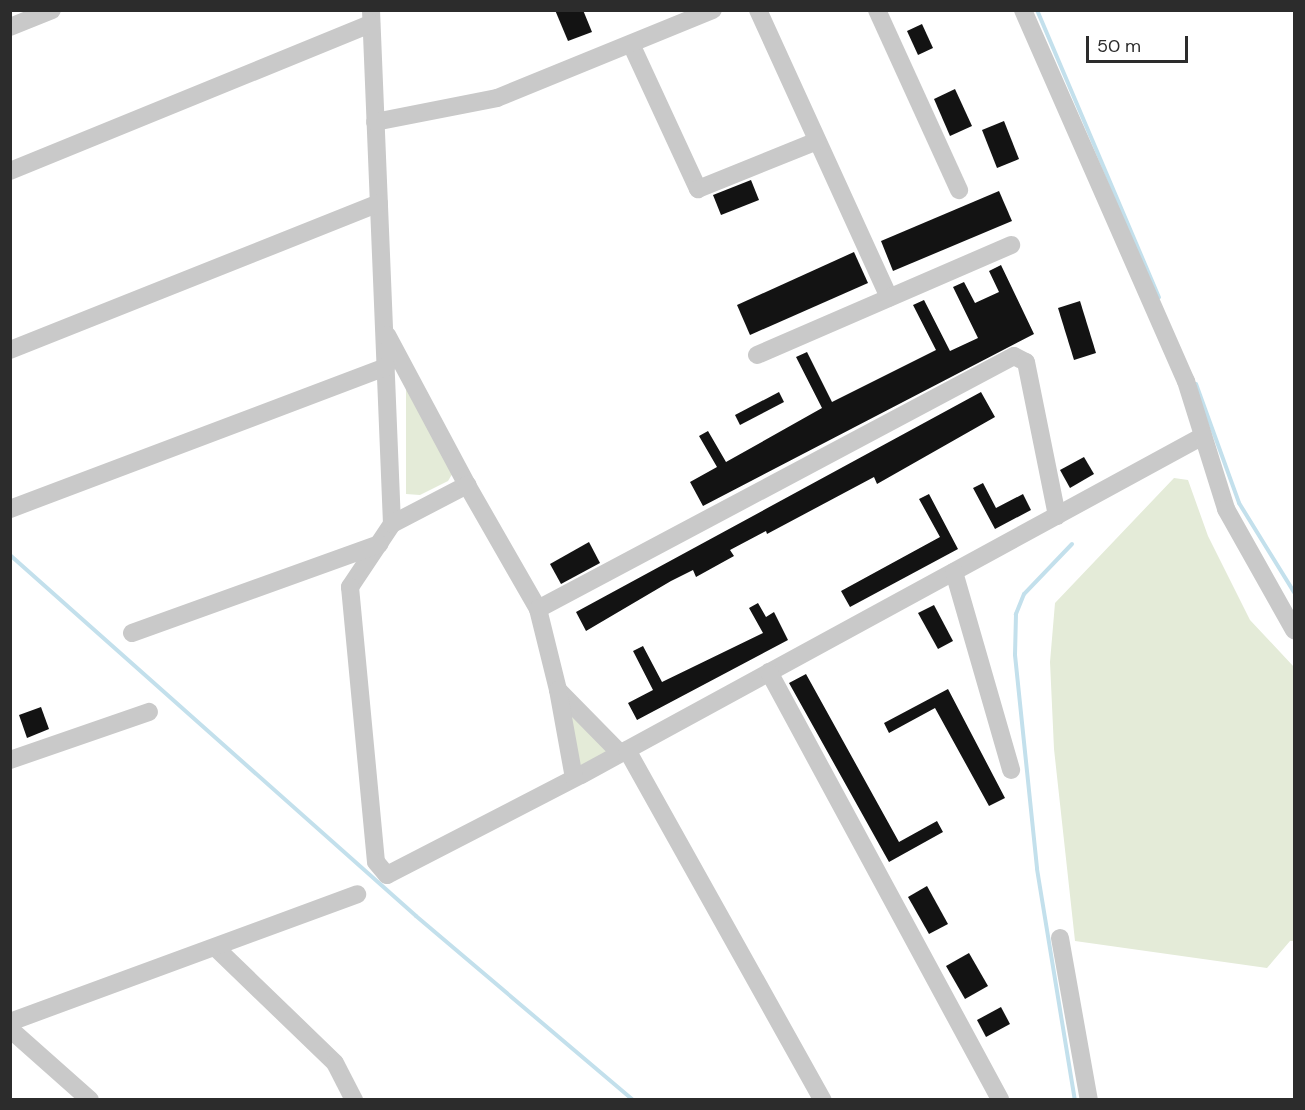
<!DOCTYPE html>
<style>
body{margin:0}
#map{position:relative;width:1305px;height:1110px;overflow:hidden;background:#fff;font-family:"DM Sans",sans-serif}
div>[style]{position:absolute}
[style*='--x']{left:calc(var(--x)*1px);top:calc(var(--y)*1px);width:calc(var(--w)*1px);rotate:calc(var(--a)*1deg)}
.green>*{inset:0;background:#e4ebd8}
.stream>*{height:4px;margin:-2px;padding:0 2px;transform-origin:2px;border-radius:2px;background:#c3e0ec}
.building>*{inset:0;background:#131313}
.minor>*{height:18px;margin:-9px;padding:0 9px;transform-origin:9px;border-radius:9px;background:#c9c9c9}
span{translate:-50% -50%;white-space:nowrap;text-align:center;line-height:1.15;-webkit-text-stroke:6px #fff;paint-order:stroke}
.frame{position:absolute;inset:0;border:12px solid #2c2c2c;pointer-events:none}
.scale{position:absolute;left:1086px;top:36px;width:102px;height:27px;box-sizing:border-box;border:3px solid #2c2c2c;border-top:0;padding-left:8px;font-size:18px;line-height:21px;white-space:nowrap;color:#2c2c2c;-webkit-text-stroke:4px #fff;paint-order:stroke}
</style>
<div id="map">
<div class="green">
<i style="clip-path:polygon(406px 388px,454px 471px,448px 481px,420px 495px,406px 494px)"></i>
<i style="clip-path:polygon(1174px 478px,1188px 480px,1208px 536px,1250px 620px,1294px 667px,1294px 941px,1290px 941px,1267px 968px,1075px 941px,1054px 749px,1050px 662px,1055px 603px)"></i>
<i style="clip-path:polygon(564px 704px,609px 751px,580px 767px)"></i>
</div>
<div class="stream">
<i style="--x:1037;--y:10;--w:312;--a:67"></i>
<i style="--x:1196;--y:384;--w:127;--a:70.1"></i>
<i style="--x:1239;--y:503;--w:105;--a:58.3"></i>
<i style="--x:1072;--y:544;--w:69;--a:133.8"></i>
<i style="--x:1024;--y:594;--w:22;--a:112"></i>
<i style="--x:1016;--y:614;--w:41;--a:91.4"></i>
<i style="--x:1015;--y:655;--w:215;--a:84.1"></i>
<i style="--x:1037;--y:869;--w:234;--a:80.7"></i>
<i style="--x:10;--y:555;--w:543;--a:41.64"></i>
<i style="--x:416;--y:916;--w:285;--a:40.3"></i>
</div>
<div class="building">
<i style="clip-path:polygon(555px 10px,583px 10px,592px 32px,568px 41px)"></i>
<i style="clip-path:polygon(922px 24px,933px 48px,918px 55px,907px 31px)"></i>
<i style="clip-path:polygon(955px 89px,972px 126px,950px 136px,934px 99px)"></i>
<i style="clip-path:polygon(1004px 121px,1019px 159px,997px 168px,982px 130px)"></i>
<i style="clip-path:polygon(751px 180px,759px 200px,721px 215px,713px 195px)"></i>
<i style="clip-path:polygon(999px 191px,1012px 221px,893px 271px,881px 241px)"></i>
<i style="clip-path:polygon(854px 252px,868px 283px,750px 335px,737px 305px)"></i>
<i style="clip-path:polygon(1001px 265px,1034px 334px,703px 506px,690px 482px,717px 467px,699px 436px,708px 431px,726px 462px,822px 408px,796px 357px,807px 352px,832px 402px,936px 350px,913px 305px,924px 300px,950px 351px,978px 338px,953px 287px,964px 282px,975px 303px,999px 292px,989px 271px)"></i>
<i style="clip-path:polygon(1080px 301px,1096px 353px,1074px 360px,1058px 308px)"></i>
<i style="clip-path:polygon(779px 392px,784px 402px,740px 425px,735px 415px)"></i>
<i style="clip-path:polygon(981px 392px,995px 417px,877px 484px,874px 477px,767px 534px,766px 531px,730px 550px,734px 556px,696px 577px,693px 570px,671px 581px,586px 631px,576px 612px)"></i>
<i style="clip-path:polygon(1084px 457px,1094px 474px,1070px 488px,1060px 470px)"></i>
<i style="clip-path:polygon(983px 483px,996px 508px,1023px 494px,1031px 510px,995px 529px,973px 488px)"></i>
<i style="clip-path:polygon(929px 494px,958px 549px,850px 607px,841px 591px,940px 537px,919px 499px)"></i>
<i style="clip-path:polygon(589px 542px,600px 563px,561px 584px,550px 564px)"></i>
<i style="clip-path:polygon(758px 603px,766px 617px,774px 612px,788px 640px,637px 720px,628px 703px,653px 690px,633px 651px,643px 646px,662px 682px,763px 633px,749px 608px)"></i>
<i style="clip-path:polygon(934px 605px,953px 641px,938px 649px,918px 613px)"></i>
<i style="clip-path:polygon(806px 674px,899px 842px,937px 821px,943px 832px,889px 862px,789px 683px)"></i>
<i style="clip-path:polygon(948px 689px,1005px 798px,989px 806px,935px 708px,889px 733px,884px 723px)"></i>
<i style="clip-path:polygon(41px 707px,49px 729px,27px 738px,19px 715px)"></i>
<i style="clip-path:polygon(927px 886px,948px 924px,929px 934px,908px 897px)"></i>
<i style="clip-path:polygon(969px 953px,988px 986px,965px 999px,946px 966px)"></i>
<i style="clip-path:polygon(1001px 1007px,1010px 1024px,986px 1037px,977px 1020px)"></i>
</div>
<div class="minor">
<i style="--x:371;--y:10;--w:514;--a:87.66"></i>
<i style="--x:392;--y:524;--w:76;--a:123.7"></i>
<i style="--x:350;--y:587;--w:276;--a:84.6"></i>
<i style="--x:376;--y:862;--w:17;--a:50"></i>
<i style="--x:387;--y:875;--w:218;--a:-27.3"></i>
<i style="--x:581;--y:775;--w:706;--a:-28.6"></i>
<i style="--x:758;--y:10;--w:316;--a:65.5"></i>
<i style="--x:877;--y:10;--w:198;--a:65.5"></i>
<i style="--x:1023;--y:10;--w:405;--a:66.3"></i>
<i style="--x:1186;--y:381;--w:134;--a:72.6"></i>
<i style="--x:1226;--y:509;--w:139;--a:60.7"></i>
<i style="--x:10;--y:27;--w:45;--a:-22"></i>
<i style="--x:631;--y:44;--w:160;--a:65.2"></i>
<i style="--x:698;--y:189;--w:128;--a:-22"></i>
<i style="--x:375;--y:122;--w:124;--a:-11.1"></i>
<i style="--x:497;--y:98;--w:233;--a:-22.2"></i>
<i style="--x:10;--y:171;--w:390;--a:-22.2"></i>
<i style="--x:387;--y:335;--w:170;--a:61.9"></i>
<i style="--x:10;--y:350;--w:397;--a:-21.7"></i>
<i style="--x:757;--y:355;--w:277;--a:-23.4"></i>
<i style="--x:10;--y:509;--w:402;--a:-20.7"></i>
<i style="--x:392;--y:524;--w:85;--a:-27.5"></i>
<i style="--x:467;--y:485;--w:143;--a:60.2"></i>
<i style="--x:538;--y:609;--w:83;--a:76.1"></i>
<i style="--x:558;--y:690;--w:88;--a:45.5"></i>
<i style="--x:954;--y:572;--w:206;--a:73.9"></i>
<i style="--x:538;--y:609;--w:539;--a:-27.99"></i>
<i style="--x:1014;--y:356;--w:13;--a:27"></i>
<i style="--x:1026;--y:362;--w:157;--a:78.6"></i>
<i style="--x:132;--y:633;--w:263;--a:-19.8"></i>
<i style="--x:769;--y:672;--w:486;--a:61.6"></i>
<i style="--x:558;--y:690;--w:89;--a:79.7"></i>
<i style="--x:627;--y:750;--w:401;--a:60.8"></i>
<i style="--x:10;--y:760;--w:147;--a:-19.1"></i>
<i style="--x:1060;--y:938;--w:165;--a:79.9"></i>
<i style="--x:216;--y:948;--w:165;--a:44"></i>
<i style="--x:335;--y:1063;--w:42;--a:62.8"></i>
<i style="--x:10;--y:1022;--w:370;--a:-20.2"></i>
<i style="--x:10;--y:1029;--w:107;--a:41.6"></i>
</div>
<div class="frame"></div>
<div class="scale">50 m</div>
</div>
